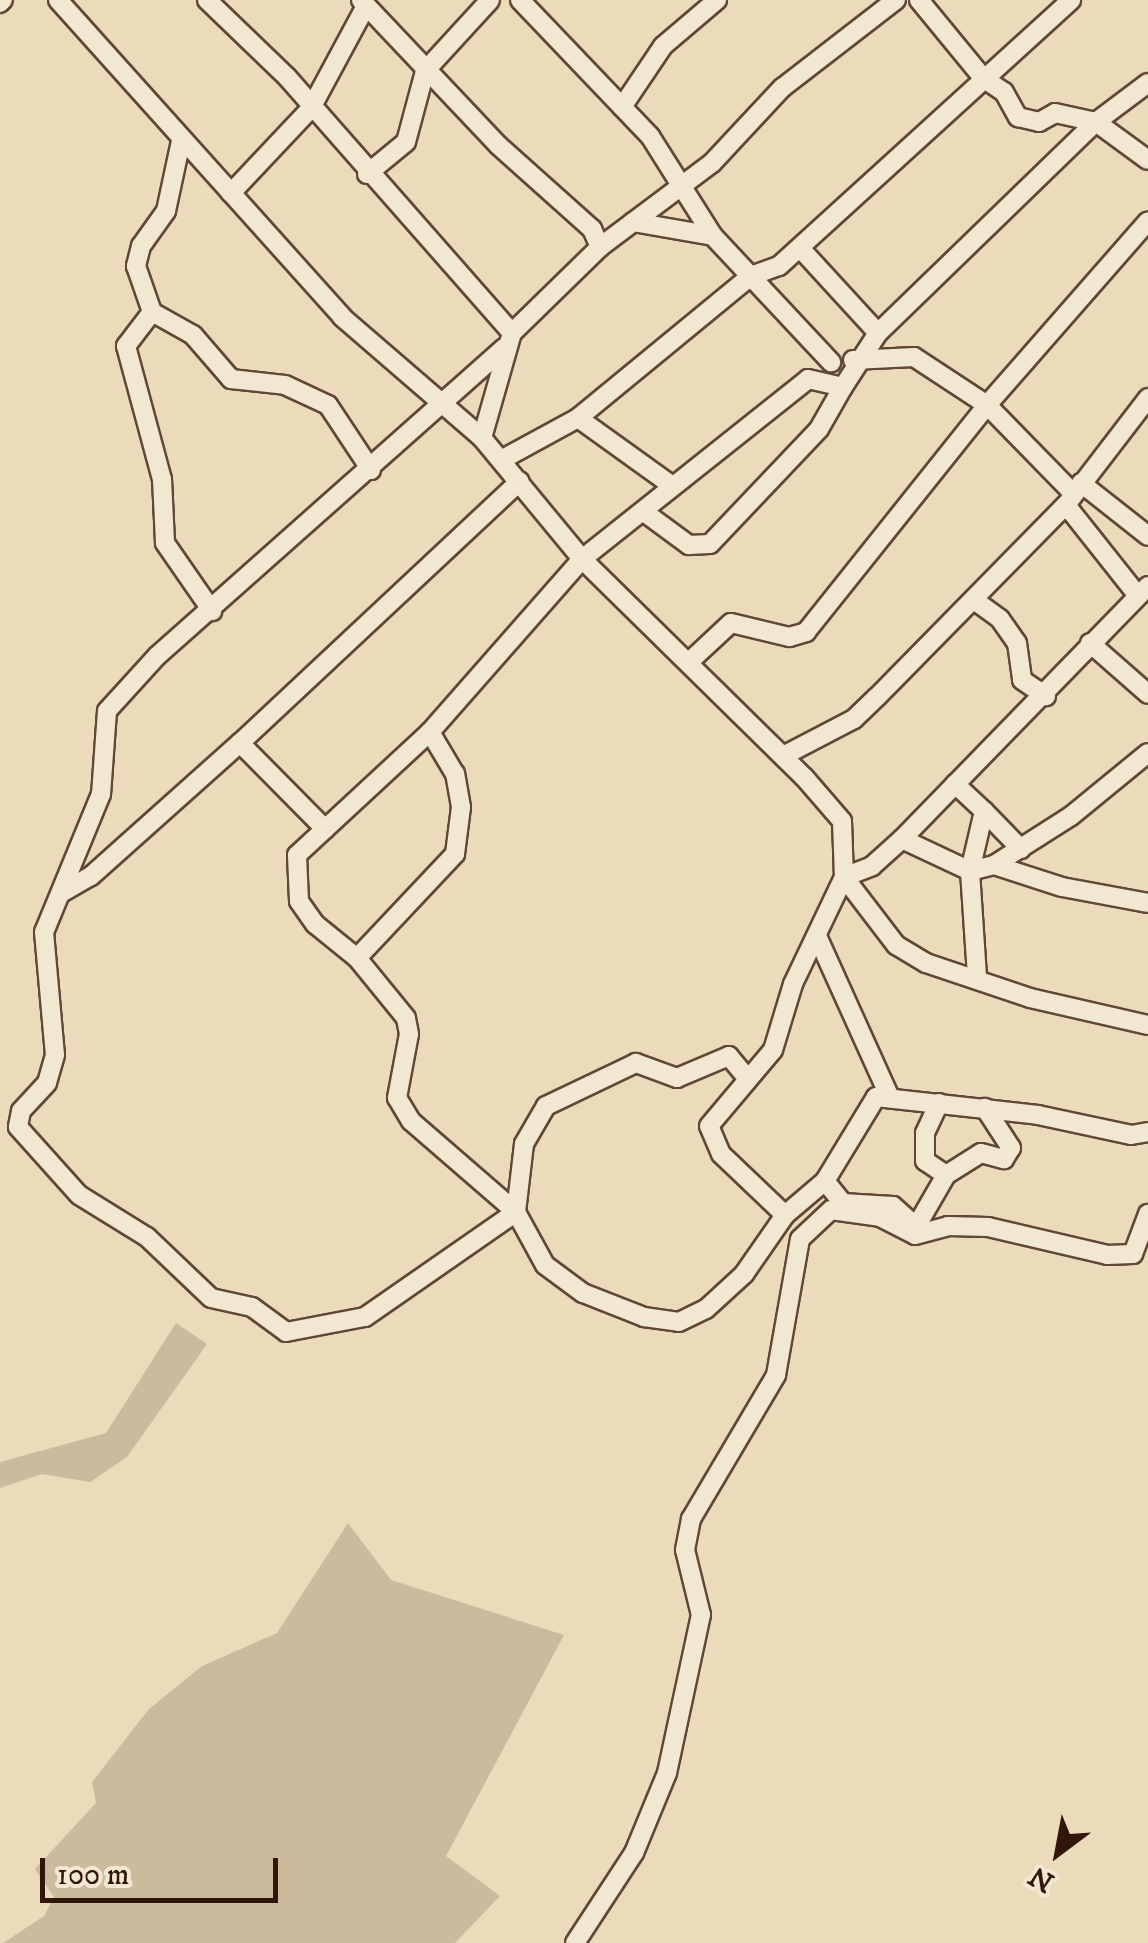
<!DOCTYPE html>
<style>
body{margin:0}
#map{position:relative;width:1148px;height:1943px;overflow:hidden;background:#ebdbba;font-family:"IM FELL DW Pica",serif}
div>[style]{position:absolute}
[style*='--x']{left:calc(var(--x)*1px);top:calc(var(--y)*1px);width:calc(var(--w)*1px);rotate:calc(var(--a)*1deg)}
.green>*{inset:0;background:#ccba9c}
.roads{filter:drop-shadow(2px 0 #604736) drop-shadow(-2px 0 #604736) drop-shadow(0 2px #604736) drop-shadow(0 -2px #604736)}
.street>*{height:18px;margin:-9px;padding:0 9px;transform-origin:9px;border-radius:9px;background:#f2e8d2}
span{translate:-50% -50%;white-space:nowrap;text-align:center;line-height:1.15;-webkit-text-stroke:8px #f2e8d2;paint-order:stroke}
.north{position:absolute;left:1008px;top:1803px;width:100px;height:100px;-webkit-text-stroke:8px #f2e8d2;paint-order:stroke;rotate:212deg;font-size:28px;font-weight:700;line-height:40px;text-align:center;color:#32160a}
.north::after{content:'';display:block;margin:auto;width:35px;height:45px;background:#32160a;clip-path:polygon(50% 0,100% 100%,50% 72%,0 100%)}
.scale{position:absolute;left:40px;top:1858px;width:238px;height:45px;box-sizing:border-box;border:5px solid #32160a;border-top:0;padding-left:12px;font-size:30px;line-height:35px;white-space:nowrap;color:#32160a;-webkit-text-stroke:8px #f2e8d2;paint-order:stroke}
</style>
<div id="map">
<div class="green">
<i style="clip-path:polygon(176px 1323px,207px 1344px,127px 1457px,90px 1482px,42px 1474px,0 1488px,0 1462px,106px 1433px)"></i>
<i style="clip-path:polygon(348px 1523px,391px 1580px,564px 1635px,446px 1856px,500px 1896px,455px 1943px,3px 1943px,44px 1916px,54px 1897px,35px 1869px,96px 1803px,92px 1782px,149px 1709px,202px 1666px,277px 1633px)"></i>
</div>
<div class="roads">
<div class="street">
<i style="--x:58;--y:0;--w:426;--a:48.1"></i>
<i style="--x:342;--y:317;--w:185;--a:40.8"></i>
<i style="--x:482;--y:438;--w:157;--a:50.4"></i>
<i style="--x:582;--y:559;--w:311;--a:44.5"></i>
<i style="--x:804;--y:777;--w:58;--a:49.2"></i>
<i style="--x:842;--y:821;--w:56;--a:88"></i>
<i style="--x:844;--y:877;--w:86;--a:52.6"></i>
<i style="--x:896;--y:945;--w:35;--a:31"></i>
<i style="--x:926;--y:963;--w:110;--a:18.6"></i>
<i style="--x:1030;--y:998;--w:121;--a:12.9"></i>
<i style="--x:207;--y:0;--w:111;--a:43.9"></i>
<i style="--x:287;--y:77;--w:341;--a:48.7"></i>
<i style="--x:361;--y:0;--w:199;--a:46.6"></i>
<i style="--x:498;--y:145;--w:126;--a:41.8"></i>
<i style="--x:592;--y:229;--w:20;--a:66"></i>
<i style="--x:520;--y:0;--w:188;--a:46.3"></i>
<i style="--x:650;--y:136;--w:118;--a:57.8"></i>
<i style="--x:713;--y:236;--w:173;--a:46.9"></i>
<i style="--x:919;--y:0;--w:101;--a:50.6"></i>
<i style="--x:983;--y:78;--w:25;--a:34"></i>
<i style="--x:1004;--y:92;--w:29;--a:61"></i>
<i style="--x:1018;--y:117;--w:22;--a:13"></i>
<i style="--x:1039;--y:122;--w:18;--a:-29"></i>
<i style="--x:1055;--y:113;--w:42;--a:12.4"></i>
<i style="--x:1096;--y:122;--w:64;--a:36.2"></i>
<i style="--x:0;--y:3;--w:4;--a:-45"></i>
<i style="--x:622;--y:107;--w:73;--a:-56.1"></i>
<i style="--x:663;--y:46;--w:71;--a:-40.4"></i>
<i style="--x:181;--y:141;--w:72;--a:102.1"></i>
<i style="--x:166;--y:211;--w:43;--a:125.5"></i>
<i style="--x:141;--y:246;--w:21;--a:104"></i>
<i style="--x:136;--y:266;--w:49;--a:70.8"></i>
<i style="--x:152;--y:312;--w:43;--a:127.4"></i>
<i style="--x:126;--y:346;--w:138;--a:74.9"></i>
<i style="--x:162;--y:479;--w:64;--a:87.3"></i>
<i style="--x:165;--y:543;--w:83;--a:55.3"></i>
<i style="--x:367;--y:174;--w:50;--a:-39.4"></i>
<i style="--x:406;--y:142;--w:73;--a:-75"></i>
<i style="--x:425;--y:71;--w:96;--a:-47.5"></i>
<i style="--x:231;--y:193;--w:117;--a:-46.7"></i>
<i style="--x:311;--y:108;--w:116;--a:-61.7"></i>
<i style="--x:633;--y:222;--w:81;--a:9.9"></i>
<i style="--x:800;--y:248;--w:115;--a:47.5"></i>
<i style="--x:152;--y:312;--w:47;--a:29.3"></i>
<i style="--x:193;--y:335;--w:58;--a:49.2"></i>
<i style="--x:231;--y:379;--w:54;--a:6.3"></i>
<i style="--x:285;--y:385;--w:47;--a:24.9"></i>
<i style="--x:328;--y:405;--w:78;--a:56.5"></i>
<i style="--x:504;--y:348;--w:464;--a:138.4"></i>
<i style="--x:157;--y:656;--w:74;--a:132.3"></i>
<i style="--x:107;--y:711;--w:83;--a:94.1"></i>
<i style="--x:101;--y:794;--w:149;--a:112.4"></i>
<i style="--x:44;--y:932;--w:123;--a:84.9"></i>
<i style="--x:55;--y:1055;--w:29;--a:106"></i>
<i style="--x:47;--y:1083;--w:38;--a:133"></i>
<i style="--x:21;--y:1111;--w:16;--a:101"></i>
<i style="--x:18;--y:1127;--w:91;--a:48.1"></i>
<i style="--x:79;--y:1195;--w:80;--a:31.7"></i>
<i style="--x:147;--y:1237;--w:88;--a:43.6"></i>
<i style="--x:211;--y:1298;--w:42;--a:12.4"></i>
<i style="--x:252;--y:1307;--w:42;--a:36.3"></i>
<i style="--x:286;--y:1332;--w:80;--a:-10.8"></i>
<i style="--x:365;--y:1317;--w:184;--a:-34.8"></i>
<i style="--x:516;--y:1212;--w:139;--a:-139.1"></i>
<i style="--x:411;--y:1121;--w:27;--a:-121"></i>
<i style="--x:397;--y:1098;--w:65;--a:-79.4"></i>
<i style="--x:409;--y:1034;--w:16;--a:-101"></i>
<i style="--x:406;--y:1018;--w:77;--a:-129.2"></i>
<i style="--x:357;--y:958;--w:54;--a:-141"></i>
<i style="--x:315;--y:924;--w:28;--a:-125"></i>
<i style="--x:299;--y:901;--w:46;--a:-92.5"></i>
<i style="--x:297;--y:855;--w:181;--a:-42.8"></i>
<i style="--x:430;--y:732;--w:230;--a:-48.7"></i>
<i style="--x:582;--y:559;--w:289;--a:-38.5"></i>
<i style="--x:808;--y:379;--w:36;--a:13"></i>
<i style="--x:843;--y:387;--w:64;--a:-57.1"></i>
<i style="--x:878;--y:333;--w:303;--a:-44.1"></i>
<i style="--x:1096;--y:122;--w:65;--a:-36.9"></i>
<i style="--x:853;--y:360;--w:61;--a:-2.8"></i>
<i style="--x:914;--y:357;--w:87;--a:33.3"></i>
<i style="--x:987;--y:405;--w:244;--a:-48.8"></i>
<i style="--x:578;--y:418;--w:113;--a:35.7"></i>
<i style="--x:482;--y:438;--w:109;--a:-74.1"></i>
<i style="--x:512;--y:333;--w:123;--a:-44.3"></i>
<i style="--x:600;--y:247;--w:140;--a:-36.9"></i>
<i style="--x:712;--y:163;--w:103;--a:-47"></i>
<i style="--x:782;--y:88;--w:144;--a:-37.7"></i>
<i style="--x:501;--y:460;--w:88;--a:-28.6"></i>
<i style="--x:578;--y:418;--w:224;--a:-39.4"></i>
<i style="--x:751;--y:276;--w:30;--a:-20"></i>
<i style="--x:779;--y:266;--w:395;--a:-42.3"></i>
<i style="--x:1081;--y:483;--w:85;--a:38.3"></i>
<i style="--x:1066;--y:505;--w:116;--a:51.6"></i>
<i style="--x:644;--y:512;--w:56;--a:36.3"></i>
<i style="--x:689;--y:545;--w:21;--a:-3"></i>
<i style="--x:710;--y:544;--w:158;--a:-46.5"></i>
<i style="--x:819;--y:429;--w:48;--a:-60.3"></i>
<i style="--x:974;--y:600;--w:32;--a:36"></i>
<i style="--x:1000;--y:619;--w:29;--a:55"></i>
<i style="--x:1017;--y:643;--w:37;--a:82"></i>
<i style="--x:1022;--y:680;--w:29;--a:34"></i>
<i style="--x:1090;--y:643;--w:77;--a:41.3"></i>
<i style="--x:689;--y:662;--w:57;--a:-42.9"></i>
<i style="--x:731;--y:623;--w:60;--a:13.6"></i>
<i style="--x:789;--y:637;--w:18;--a:-16"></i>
<i style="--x:806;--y:632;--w:290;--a:-51.4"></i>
<i style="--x:987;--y:405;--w:123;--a:45.7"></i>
<i style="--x:240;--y:743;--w:121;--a:45.3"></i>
<i style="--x:783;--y:756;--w:80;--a:-27.5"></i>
<i style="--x:854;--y:719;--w:32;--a:-44"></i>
<i style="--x:877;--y:697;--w:269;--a:-45.5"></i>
<i style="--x:1066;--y:505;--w:135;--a:-52.5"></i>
<i style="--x:955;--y:784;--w:40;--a:43"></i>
<i style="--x:984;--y:811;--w:62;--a:103.1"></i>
<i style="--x:970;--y:871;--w:105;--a:86.2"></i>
<i style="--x:984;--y:811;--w:53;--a:45.8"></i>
<i style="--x:902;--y:839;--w:353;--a:-45.8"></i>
<i style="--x:994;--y:865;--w:91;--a:-32.5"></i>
<i style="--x:1071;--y:816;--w:99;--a:-39.3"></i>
<i style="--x:63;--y:892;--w:32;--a:-30"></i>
<i style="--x:91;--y:876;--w:200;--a:-41.8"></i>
<i style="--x:240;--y:743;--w:383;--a:-43.1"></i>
<i style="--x:817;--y:936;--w:178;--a:65.7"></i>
<i style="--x:357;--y:958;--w:143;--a:-46.7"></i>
<i style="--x:455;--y:854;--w:47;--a:-82.7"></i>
<i style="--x:461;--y:807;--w:34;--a:-100"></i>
<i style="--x:455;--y:774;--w:49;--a:-120.8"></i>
<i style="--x:748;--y:1079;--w:30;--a:-130"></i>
<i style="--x:729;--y:1056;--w:56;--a:157.1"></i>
<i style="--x:677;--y:1078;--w:44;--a:-159.9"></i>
<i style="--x:636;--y:1063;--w:100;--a:154.5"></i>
<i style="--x:546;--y:1106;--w:44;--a:120.1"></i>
<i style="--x:524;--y:1144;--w:68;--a:96.7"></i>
<i style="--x:516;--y:1212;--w:60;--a:61.3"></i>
<i style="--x:545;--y:1265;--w:47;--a:36.4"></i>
<i style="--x:583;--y:1293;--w:66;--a:21.5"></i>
<i style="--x:644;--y:1317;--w:35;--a:8"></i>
<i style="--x:679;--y:1322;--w:30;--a:-26"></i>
<i style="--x:706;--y:1309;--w:52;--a:-42.6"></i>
<i style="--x:744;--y:1274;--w:72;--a:-55.2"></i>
<i style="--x:785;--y:1215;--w:52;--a:-40.4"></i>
<i style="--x:825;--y:1181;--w:98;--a:-58.7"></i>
<i style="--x:876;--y:1097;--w:163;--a:6.3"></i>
<i style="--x:1038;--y:1115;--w:95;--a:12.1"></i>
<i style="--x:1131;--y:1135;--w:17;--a:-10"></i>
<i style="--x:946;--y:1175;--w:41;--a:-32.2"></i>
<i style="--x:981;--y:1153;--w:24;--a:15"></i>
<i style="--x:1004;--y:1159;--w:13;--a:-58"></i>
<i style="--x:1011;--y:1148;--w:48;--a:-123"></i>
<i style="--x:825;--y:1181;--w:28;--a:51"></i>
<i style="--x:843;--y:1203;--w:50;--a:3.4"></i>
<i style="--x:893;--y:1206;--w:31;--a:42"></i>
<i style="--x:916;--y:1227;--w:60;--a:-60"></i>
<i style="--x:946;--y:1175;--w:25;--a:-146"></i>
<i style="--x:925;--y:1161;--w:28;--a:-90"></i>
<i style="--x:925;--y:1133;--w:33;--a:-65"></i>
<i style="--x:785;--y:1215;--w:88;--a:-136.4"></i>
<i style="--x:721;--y:1154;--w:30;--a:-113"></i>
<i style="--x:709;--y:1126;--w:99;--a:-49.9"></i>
<i style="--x:773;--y:1050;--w:69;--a:-73.1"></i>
<i style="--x:793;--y:984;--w:119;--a:-64.5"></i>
<i style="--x:844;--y:877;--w:30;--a:-21"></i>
<i style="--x:872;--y:866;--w:40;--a:-42"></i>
<i style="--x:902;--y:839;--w:75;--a:25.2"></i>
<i style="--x:970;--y:871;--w:25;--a:-14"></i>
<i style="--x:994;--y:865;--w:71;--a:17.9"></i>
<i style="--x:1062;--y:887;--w:87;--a:10.5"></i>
<i style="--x:575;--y:1943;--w:108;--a:-56.8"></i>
<i style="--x:634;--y:1853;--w:87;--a:-67.6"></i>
<i style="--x:667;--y:1773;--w:162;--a:-77.9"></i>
<i style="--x:701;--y:1615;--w:67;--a:-103.8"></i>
<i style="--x:685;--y:1550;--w:32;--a:-79"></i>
<i style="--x:691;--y:1519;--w:167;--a:-59.4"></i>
<i style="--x:776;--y:1375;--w:138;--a:-80"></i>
<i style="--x:800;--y:1239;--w:42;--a:-43.1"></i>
<i style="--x:831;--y:1210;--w:49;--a:8.1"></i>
<i style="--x:880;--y:1217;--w:39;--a:27"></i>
<i style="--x:915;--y:1235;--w:34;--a:-15"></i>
<i style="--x:948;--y:1226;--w:40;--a:1.4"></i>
<i style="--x:988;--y:1227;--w:122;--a:13.2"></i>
<i style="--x:1107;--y:1255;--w:26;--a:-2"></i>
<i style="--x:1133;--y:1254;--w:43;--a:-69.4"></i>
</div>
</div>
<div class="north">N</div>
<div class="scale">100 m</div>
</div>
